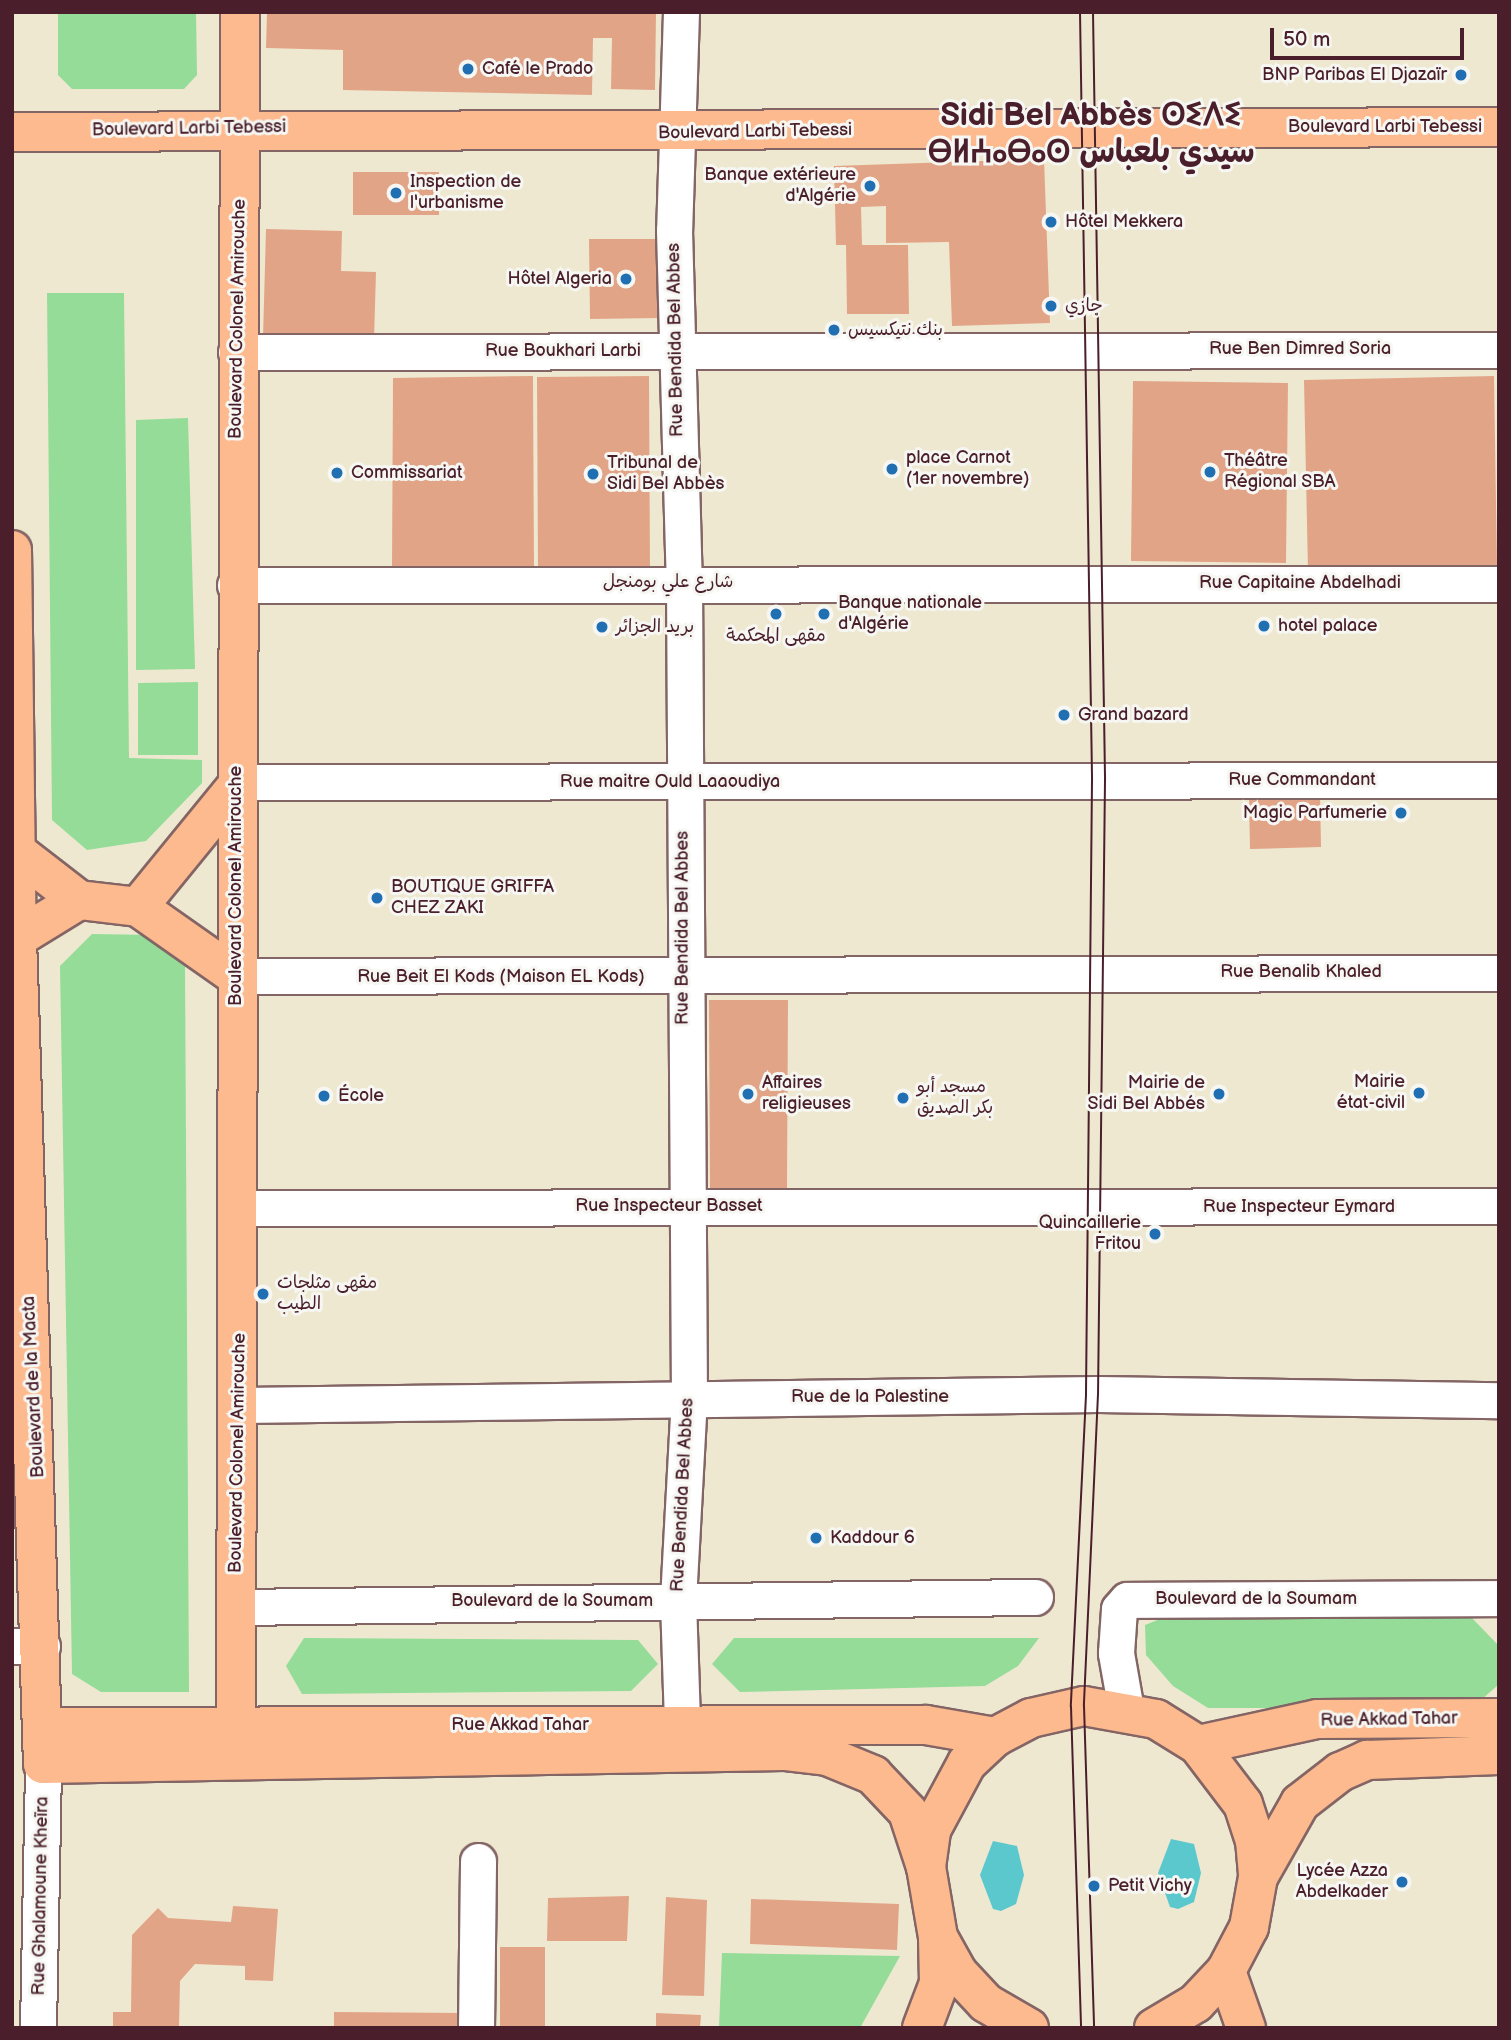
<!DOCTYPE html>
<meta charset="utf-8">
<style>
body{margin:0}
#map{position:relative;width:1511px;height:2040px;overflow:hidden;background:#efe8d1;font-family:"Balsamiq Sans","Playpen Sans Arabic","Noto Sans Tifinagh",sans-serif}
div>[style]{position:absolute}
[style*='--x']{left:calc(var(--x)*1px);top:calc(var(--y)*1px);width:calc(var(--w)*1px);rotate:calc(var(--a)*1deg)}
.green>*{inset:0;background:#94dc97}
.water>*{inset:0;background:#5bc8ce}
.building>*{inset:0;background:#e2a487}
.roads{filter:drop-shadow(2px 0 #846565) drop-shadow(-2px 0 #846565) drop-shadow(0 2px #846565) drop-shadow(0 -2px #846565)}
.minor>*{height:35px;margin:-17.5px;padding:0 17.5px;transform-origin:17.5px;border-radius:17.5px;background:#fff}
.major>*{height:38px;margin:-19px;padding:0 19px;transform-origin:19px;border-radius:19px;background:#fcba8e}
.tram>*{height:2px;margin:-1px;padding:0 1px;transform-origin:1px;border-radius:1px;background:#4a1f2b}
.dots>*{width:19px;height:19px;translate:-50% -50%;box-sizing:border-box;border:4px solid #f6f6f2;border-radius:50%}
span{translate:-50% -50%;white-space:nowrap;text-align:center;line-height:1.15;-webkit-text-stroke:6px #f6f6f2;paint-order:stroke}
.poi-label{font-size:18px;color:#4a1f2b}
.left{translate:0 -50%;text-align:left}
.right{translate:-100% -50%;text-align:right}
.street-label{font-size:18px;color:#4a1f2b}
.town-label{font-size:32px;color:#4a1f2b;font-weight:700}
.frame{position:absolute;inset:0;border:14px solid #4a1f2b;pointer-events:none}
.scale{position:absolute;left:1270px;top:28px;width:194px;height:32px;box-sizing:border-box;border:4px solid #4a1f2b;border-top:0;padding-left:9px;font-size:21px;line-height:24px;white-space:nowrap;color:#4a1f2b;-webkit-text-stroke:5px #f6f6f2;paint-order:stroke}
</style>
<div id="map">
<div class="green">
<i style="clip-path:polygon(58px 12px,196px 12px,197px 75px,184px 89px,72px 89px,58px 75px)"></i>
<i style="clip-path:polygon(47px 293px,124px 293px,129px 758px,202px 760px,202px 783px,146px 841px,87px 850px,52px 820px)"></i>
<i style="clip-path:polygon(188px 418px,195px 669px,136px 670px,136px 420px)"></i>
<i style="clip-path:polygon(198px 682px,198px 755px,138px 755px,138px 683px)"></i>
<i style="clip-path:polygon(92px 934px,153px 935px,185px 964px,189px 1692px,101px 1692px,72px 1674px,60px 966px)"></i>
<i style="clip-path:polygon(1180px 1611px,1471px 1617px,1499px 1646px,1498px 1685px,1472px 1708px,1208px 1708px,1173px 1686px,1146px 1655px,1145px 1625px)"></i>
<i style="clip-path:polygon(304px 1638px,638px 1640px,658px 1664px,631px 1691px,302px 1694px,286px 1666px)"></i>
<i style="clip-path:polygon(734px 1638px,1039px 1638px,1018px 1666px,985px 1686px,740px 1692px,712px 1664px)"></i>
<i style="clip-path:polygon(722px 1953px,900px 1956px,860px 2028px,719px 2028px)"></i>
</div>
<div class="water">
<i style="clip-path:polygon(1171px 1839px,1194px 1844px,1201px 1873px,1194px 1902px,1178px 1909px,1170px 1907px,1158px 1873px)"></i>
<i style="clip-path:polygon(993px 1841px,1017px 1846px,1024px 1875px,1016px 1904px,1001px 1911px,993px 1909px,980px 1875px)"></i>
</div>
<div class="building">
<i style="clip-path:polygon(267px 12px,656px 12px,655px 90px,611px 89px,612px 38px,593px 38px,592px 95px,343px 90px,343px 50px,266px 48px)"></i>
<i style="clip-path:polygon(1044px 159px,1050px 323px,952px 326px,949px 242px,886px 243px,886px 206px,861px 207px,862px 245px,908px 245px,909px 314px,847px 314px,846px 245px,836px 245px,834px 166px)"></i>
<i style="clip-path:polygon(353px 172px,439px 172px,439px 215px,353px 215px)"></i>
<i style="clip-path:polygon(266px 229px,342px 231px,341px 271px,376px 272px,374px 340px,263px 337px)"></i>
<i style="clip-path:polygon(589px 239px,662px 239px,662px 318px,590px 319px)"></i>
<i style="clip-path:polygon(533px 376px,534px 569px,392px 570px,393px 378px)"></i>
<i style="clip-path:polygon(649px 376px,650px 571px,538px 572px,537px 377px)"></i>
<i style="clip-path:polygon(1494px 376px,1497px 568px,1308px 572px,1304px 380px)"></i>
<i style="clip-path:polygon(1133px 381px,1288px 383px,1286px 563px,1131px 561px)"></i>
<i style="clip-path:polygon(1320px 793px,1321px 847px,1250px 849px,1249px 795px)"></i>
<i style="clip-path:polygon(709px 1000px,788px 1000px,787px 1189px,710px 1189px)"></i>
<i style="clip-path:polygon(629px 1896px,627px 1941px,547px 1941px,548px 1898px)"></i>
<i style="clip-path:polygon(666px 1897px,707px 1900px,704px 1996px,662px 1995px)"></i>
<i style="clip-path:polygon(751px 1899px,899px 1904px,897px 1950px,750px 1944px)"></i>
<i style="clip-path:polygon(233px 1906px,278px 1909px,273px 1981px,245px 1980px,245px 1966px,195px 1964px,180px 1981px,179px 2028px,113px 2028px,113px 2012px,131px 2012px,132px 1935px,158px 1908px,168px 1918px,231px 1922px)"></i>
<i style="clip-path:polygon(500px 1947px,545px 1947px,545px 2028px,500px 2028px)"></i>
<i style="clip-path:polygon(334px 2012px,465px 2013px,465px 2028px,334px 2028px)"></i>
<i style="clip-path:polygon(656px 2013px,701px 2015px,700px 2028px,656px 2028px)"></i>
</div>
<div class="roads">
<div class="minor">
<i style="--x:681;--y:12;--w:218;--a:91.8"></i>
<i style="--x:674;--y:230;--w:351;--a:88.4"></i>
<i style="--x:684;--y:581;--w:816;--a:89.65"></i>
<i style="--x:689;--y:1397;--w:204;--a:93.1"></i>
<i style="--x:678;--y:1601;--w:151;--a:88.1"></i>
<i style="--x:236;--y:352;--w:1263;--a:-0.09"></i>
<i style="--x:235;--y:585;--w:1264;--a:-0.05"></i>
<i style="--x:236;--y:782;--w:1263;--a:-0.09"></i>
<i style="--x:236;--y:976;--w:1263;--a:-0.14"></i>
<i style="--x:239;--y:1208;--w:1260;--a:-0.09"></i>
<i style="--x:240;--y:1405;--w:858;--a:-0.73"></i>
<i style="--x:1098;--y:1394;--w:401;--a:0.9"></i>
<i style="--x:236;--y:1607;--w:799;--a:-0.72"></i>
<i style="--x:12;--y:1646;--w:30;--a:0"></i>
<i style="--x:1126;--y:1710;--w:58;--a:-100"></i>
<i style="--x:1116;--y:1653;--w:44;--a:-86.1"></i>
<i style="--x:1119;--y:1609;--w:12;--a:-48"></i>
<i style="--x:1127;--y:1600;--w:372;--a:-0.3"></i>
<i style="--x:38;--y:2028;--w:264;--a:-88.9"></i>
<i style="--x:476;--y:2028;--w:167;--a:-89.3"></i>
</div>
<div class="major">
<i style="--x:12;--y:132;--w:1487;--a:-0.19"></i>
<i style="--x:12;--y:550;--w:388;--a:89.3"></i>
<i style="--x:17;--y:938;--w:826;--a:88.2"></i>
<i style="--x:43;--y:1764;--w:741;--a:-1.01"></i>
<i style="--x:784;--y:1751;--w:43;--a:6.6"></i>
<i style="--x:827;--y:1756;--w:50;--a:22.4"></i>
<i style="--x:873;--y:1775;--w:51;--a:46.6"></i>
<i style="--x:908;--y:1812;--w:58;--a:71.9"></i>
<i style="--x:17;--y:852;--w:78;--a:37.7"></i>
<i style="--x:79;--y:900;--w:59;--a:6.8"></i>
<i style="--x:138;--y:907;--w:120;--a:35.1"></i>
<i style="--x:138;--y:907;--w:155;--a:-50.8"></i>
<i style="--x:17;--y:938;--w:73;--a:-31.5"></i>
<i style="--x:44;--y:1727;--w:882;--a:-0.13"></i>
<i style="--x:926;--y:1725;--w:70;--a:9.9"></i>
<i style="--x:1198;--y:1745;--w:122;--a:-12.3"></i>
<i style="--x:1317;--y:1719;--w:182;--a:-0.3"></i>
<i style="--x:236;--y:1760;--w:1748;--a:-89.87"></i>
<i style="--x:1258;--y:1877;--w:85;--a:-60.4"></i>
<i style="--x:1300;--y:1803;--w:51;--a:-37.8"></i>
<i style="--x:1340;--y:1772;--w:30;--a:-24"></i>
<i style="--x:1367;--y:1760;--w:132;--a:-2.2"></i>
<i style="--x:1226;--y:1971;--w:60;--a:70.7"></i>
<i style="--x:922;--y:2028;--w:48;--a:-69.3"></i>
<i style="--x:939;--y:1983;--w:44;--a:-91.3"></i>
<i style="--x:1029;--y:2028;--w:50;--a:-149.8"></i>
<i style="--x:986;--y:2003;--w:41;--a:-133"></i>
<i style="--x:958;--y:1973;--w:41;--a:-119.1"></i>
<i style="--x:938;--y:1937;--w:71;--a:-99.7"></i>
<i style="--x:926;--y:1867;--w:37;--a:-82"></i>
<i style="--x:931;--y:1830;--w:76;--a:-61.8"></i>
<i style="--x:967;--y:1763;--w:38;--a:-43"></i>
<i style="--x:995;--y:1737;--w:41;--a:-27.8"></i>
<i style="--x:1031;--y:1718;--w:54;--a:-12.8"></i>
<i style="--x:1084;--y:1706;--w:73;--a:10.2"></i>
<i style="--x:1156;--y:1719;--w:49;--a:31.8"></i>
<i style="--x:1198;--y:1745;--w:74;--a:52.7"></i>
<i style="--x:1243;--y:1804;--w:38;--a:72"></i>
<i style="--x:1255;--y:1840;--w:37;--a:85"></i>
<i style="--x:1258;--y:1877;--w:51;--a:100.2"></i>
<i style="--x:1249;--y:1927;--w:50;--a:117.6"></i>
<i style="--x:1226;--y:1971;--w:44;--a:133.2"></i>
<i style="--x:1196;--y:2003;--w:49;--a:149.2"></i>
</div>
</div>
<div class="tram">
<i style="--x:1080;--y:12;--w:768;--a:89.1"></i>
<i style="--x:1092;--y:780;--w:615;--a:90.56"></i>
<i style="--x:1086;--y:1395;--w:312;--a:92.8"></i>
<i style="--x:1071;--y:1707;--w:321;--a:88.2"></i>
<i style="--x:1093;--y:12;--w:768;--a:89.1"></i>
<i style="--x:1105;--y:780;--w:614;--a:90.65"></i>
<i style="--x:1098;--y:1394;--w:312;--a:92.6"></i>
<i style="--x:1084;--y:1706;--w:322;--a:88.2"></i>
</div>
<div class="dots">
<i style="left:468px;top:69px;background:#1f6fb2"></i>
<i style="left:1461px;top:75px;background:#1f6fb2"></i>
<i style="left:870px;top:186px;background:#1f6fb2"></i>
<i style="left:396px;top:193px;background:#1f6fb2"></i>
<i style="left:1051px;top:222px;background:#1f6fb2"></i>
<i style="left:626px;top:279px;background:#1f6fb2"></i>
<i style="left:1051px;top:306px;background:#1f6fb2"></i>
<i style="left:834px;top:330px;background:#1f6fb2"></i>
<i style="left:892px;top:469px;background:#1f6fb2"></i>
<i style="left:1210px;top:472px;background:#1f6fb2"></i>
<i style="left:337px;top:473px;background:#1f6fb2"></i>
<i style="left:593px;top:474px;background:#1f6fb2"></i>
<i style="left:776px;top:614px;background:#1f6fb2"></i>
<i style="left:824px;top:614px;background:#1f6fb2"></i>
<i style="left:1264px;top:626px;background:#1f6fb2"></i>
<i style="left:602px;top:627px;background:#1f6fb2"></i>
<i style="left:1064px;top:715px;background:#1f6fb2"></i>
<i style="left:1401px;top:813px;background:#1f6fb2"></i>
<i style="left:377px;top:898px;background:#1f6fb2"></i>
<i style="left:1419px;top:1093px;background:#1f6fb2"></i>
<i style="left:748px;top:1094px;background:#1f6fb2"></i>
<i style="left:1219px;top:1094px;background:#1f6fb2"></i>
<i style="left:324px;top:1096px;background:#1f6fb2"></i>
<i style="left:903px;top:1098px;background:#1f6fb2"></i>
<i style="left:1155px;top:1234px;background:#1f6fb2"></i>
<i style="left:263px;top:1294px;background:#1f6fb2"></i>
<i style="left:816px;top:1538px;background:#1f6fb2"></i>
<i style="left:1402px;top:1882px;background:#1f6fb2"></i>
<i style="left:1094px;top:1886px;background:#1f6fb2"></i>
</div>
<div class="poi-label">
<span class="left" style="left:482px;top:69px">Café le Prado</span>
<span class="right" style="left:1447px;top:75px">BNP Paribas El Djazaïr</span>
<span class="right" style="left:856px;top:186px">Banque extérieure<br>d'Algérie</span>
<span class="left" style="left:410px;top:193px">Inspection de<br>l'urbanisme</span>
<span class="left" style="left:1065px;top:222px">Hôtel Mekkera</span>
<span class="right" style="left:612px;top:279px">Hôtel Algeria</span>
<span class="left" style="left:1065px;top:306px">جازي</span>
<span class="left" style="left:848px;top:330px">بنك نتيكسيس</span>
<span class="left" style="left:906px;top:469px">place Carnot<br>(1er novembre)</span>
<span class="left" style="left:1224px;top:472px">Théâtre<br>Régional SBA</span>
<span class="left" style="left:607px;top:474px">Tribunal de<br>Sidi Bel Abbès</span>
<span class="left" style="left:351px;top:473px">Commissariat</span>
<span class="left" style="left:838px;top:614px">Banque nationale<br>d'Algérie</span>
<span class="left" style="left:1278px;top:626px">hotel palace</span>
<span class="left" style="left:616px;top:627px">بريد الجزائر</span>
<span style="left:776px;top:636px">مقهى المحكمة</span>
<span class="left" style="left:1078px;top:715px">Grand bazard</span>
<span class="right" style="left:1387px;top:813px">Magic Parfumerie</span>
<span class="left" style="left:391px;top:898px">BOUTIQUE GRIFFA<br>CHEZ ZAKI</span>
<span class="right" style="left:1405px;top:1093px">Mairie<br>état-civil</span>
<span class="left" style="left:762px;top:1094px">Affaires<br>religieuses</span>
<span class="right" style="left:1205px;top:1094px">Mairie de<br>Sidi Bel Abbés</span>
<span class="left" style="left:917px;top:1098px">مسجد أبو<br>بكر الصديق</span>
<span class="left" style="left:338px;top:1096px">École</span>
<span class="right" style="left:1141px;top:1234px">Quincaillerie<br>Fritou</span>
<span class="left" style="left:277px;top:1294px">مقهى مثلجات<br>الطيب</span>
<span class="left" style="left:830px;top:1538px">Kaddour 6</span>
<span class="right" style="left:1388px;top:1882px">Lycée Azza<br>Abdelkader</span>
<span class="left" style="left:1108px;top:1886px">Petit Vichy</span>
</div>
<div class="street-label">
<span style="left:1385px;top:127px">Boulevard Larbi Tebessi</span>
<span style="left:189px;top:129px;rotate:-1deg">Boulevard Larbi Tebessi</span>
<span style="left:755px;top:132px;rotate:-1deg">Boulevard Larbi Tebessi</span>
<span style="left:238px;top:319px;rotate:-89deg">Boulevard Colonel Amirouche</span>
<span style="left:676px;top:340px;rotate:-91deg">Rue Bendida Bel Abbes</span>
<span style="left:1300px;top:349px">Rue Ben Dimred Soria</span>
<span style="left:563px;top:351px">Rue Boukhari Larbi</span>
<span style="left:668px;top:582px">شارع علي بومنجل</span>
<span style="left:1300px;top:583px">Rue Capitaine Abdelhadi</span>
<span style="left:1302px;top:780px">Rue Commandant</span>
<span style="left:670px;top:782px">Rue maitre Ould Laaoudiya</span>
<span style="left:236px;top:886px;rotate:-90deg">Boulevard Colonel Amirouche</span>
<span style="left:683px;top:928px;rotate:-90deg">Rue Bendida Bel Abbes</span>
<span style="left:1301px;top:972px">Rue Benalib Khaled</span>
<span style="left:501px;top:977px">Rue Beit El Kods (Maison EL Kods)</span>
<span style="left:669px;top:1206px">Rue Inspecteur Basset</span>
<span style="left:1299px;top:1207px">Rue Inspecteur Eymard</span>
<span style="left:34px;top:1387px;rotate:-93deg">Boulevard de la Macta</span>
<span style="left:870px;top:1397px">Rue de la Palestine</span>
<span style="left:238px;top:1453px;rotate:-89deg">Boulevard Colonel Amirouche</span>
<span style="left:683px;top:1495px;rotate:-87deg">Rue Bendida Bel Abbes</span>
<span style="left:1256px;top:1599px">Boulevard de la Soumam</span>
<span style="left:552px;top:1601px">Boulevard de la Soumam</span>
<span style="left:1389px;top:1720px;rotate:-1deg">Rue Akkad Tahar</span>
<span style="left:520px;top:1725px">Rue Akkad Tahar</span>
<span style="left:41px;top:1896px;rotate:-89deg">Rue Ghalamoune Kheïra</span>
</div>
<div class="town-label">
<span style="left:1091px;top:135px">Sidi Bel Abbès ⵙⵉⴷⵉ<br>ⴱⵍⵄⴰⴱⴰⵙ سيدي بلعباس</span>
</div>
<div class="frame"></div>
<div class="scale">50 m</div>
</div>
